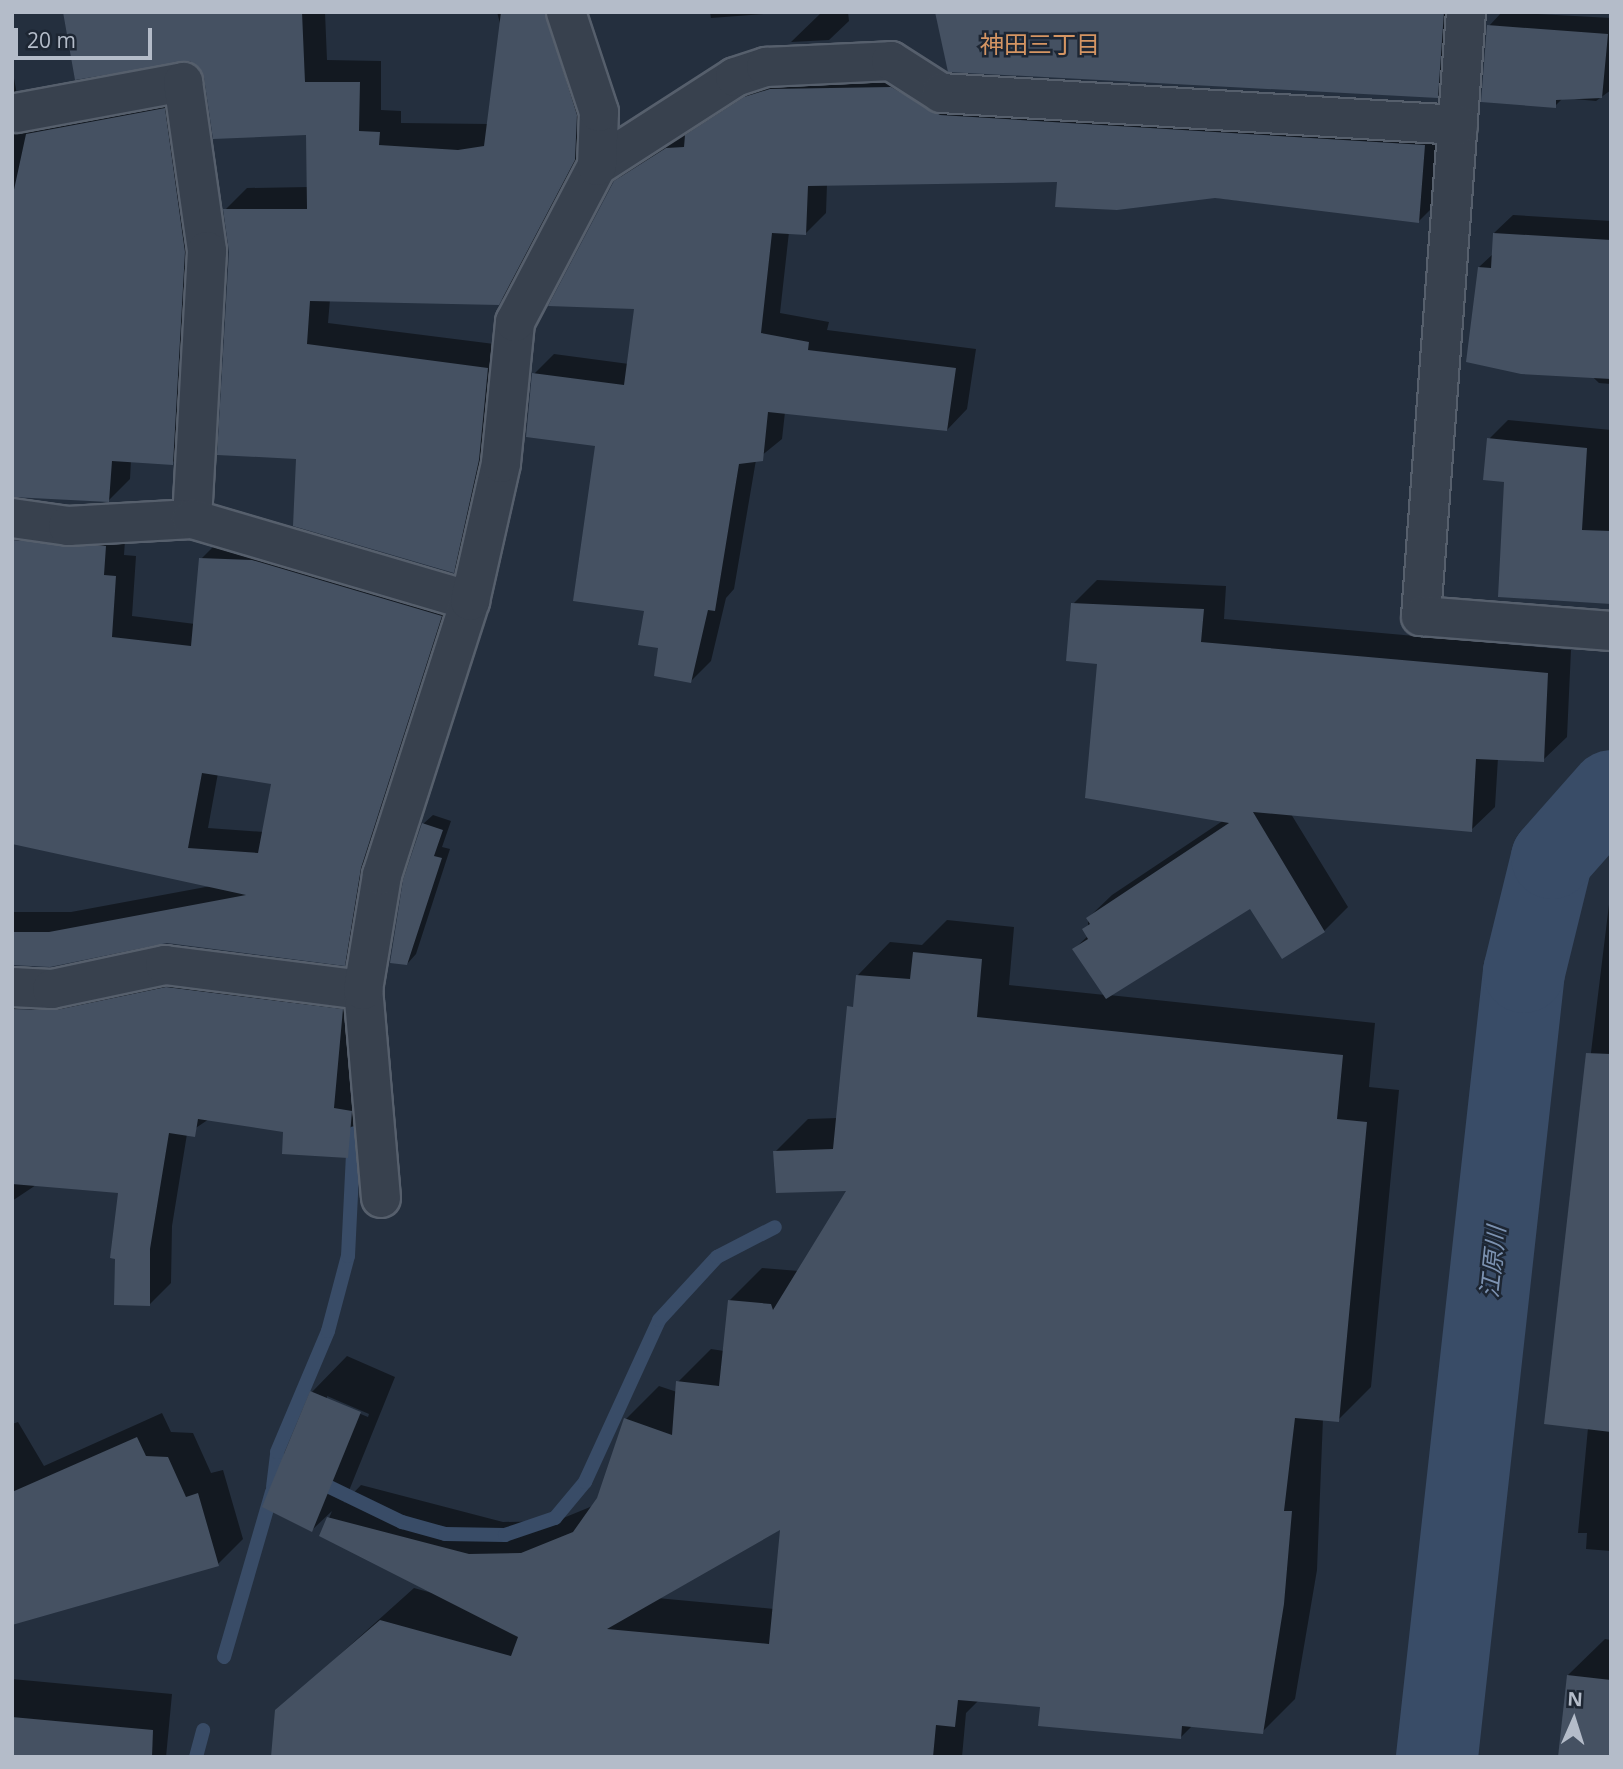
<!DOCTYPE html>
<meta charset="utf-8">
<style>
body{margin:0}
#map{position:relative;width:1623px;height:1769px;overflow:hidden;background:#242f3e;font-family:"Open Sans","Noto Sans JP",sans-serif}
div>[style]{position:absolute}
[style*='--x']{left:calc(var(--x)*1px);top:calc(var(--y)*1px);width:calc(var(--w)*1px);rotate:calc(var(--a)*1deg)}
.shadow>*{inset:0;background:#0007}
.stream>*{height:14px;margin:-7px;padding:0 7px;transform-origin:7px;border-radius:7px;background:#394c67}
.river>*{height:82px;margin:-41px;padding:0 41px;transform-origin:41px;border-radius:41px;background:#394c67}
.building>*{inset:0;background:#455162}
.roads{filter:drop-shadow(2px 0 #565f6c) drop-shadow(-2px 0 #565f6c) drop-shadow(0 2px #565f6c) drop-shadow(0 -2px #565f6c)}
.street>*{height:38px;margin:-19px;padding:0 19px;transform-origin:19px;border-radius:19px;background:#38414e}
span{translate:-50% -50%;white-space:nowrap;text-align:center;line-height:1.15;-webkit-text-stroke:5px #1d2633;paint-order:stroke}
.neighbourhood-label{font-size:24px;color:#d59563}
.water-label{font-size:24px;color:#7c92b1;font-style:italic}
.frame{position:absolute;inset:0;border:14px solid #b4bcc9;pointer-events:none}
.north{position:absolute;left:1539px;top:1685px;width:70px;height:70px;-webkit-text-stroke:5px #1d2633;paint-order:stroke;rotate:3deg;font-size:19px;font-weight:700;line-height:28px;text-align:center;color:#b4bcc9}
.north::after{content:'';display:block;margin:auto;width:24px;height:32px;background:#b4bcc9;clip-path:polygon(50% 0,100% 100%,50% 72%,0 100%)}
.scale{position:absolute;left:14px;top:28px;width:138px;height:32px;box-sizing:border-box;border:4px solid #b4bcc9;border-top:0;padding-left:9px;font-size:21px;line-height:24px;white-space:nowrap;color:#b4bcc9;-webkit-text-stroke:5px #1d2633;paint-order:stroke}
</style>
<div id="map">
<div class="shadow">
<i style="clip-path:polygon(65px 12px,325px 12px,327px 60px,381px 61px,381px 110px,401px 111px,401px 123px,489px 124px,501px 27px,497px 12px,572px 12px,597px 136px,521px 281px,498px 303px,330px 299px,328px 323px,510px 346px,475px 549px,453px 571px,298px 457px,231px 252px,225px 210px,247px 188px,309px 187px,308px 133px,206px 77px,191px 59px)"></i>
<i style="clip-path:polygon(710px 12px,789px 12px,711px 18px)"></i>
<i style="clip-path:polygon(822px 12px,848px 12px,849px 21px,829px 40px,791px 42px)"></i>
<i style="clip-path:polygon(935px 12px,1462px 12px,1457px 77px,1437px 96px)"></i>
<i style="clip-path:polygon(1502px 12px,1611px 18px,1611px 90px,1596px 101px,1563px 98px,1555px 106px,1489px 26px)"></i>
<i style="clip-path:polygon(12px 67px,19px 106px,185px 88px,193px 442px,172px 463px,131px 460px,130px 479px,109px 500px,12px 496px)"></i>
<i style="clip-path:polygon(911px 67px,960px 95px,1444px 125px,1439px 201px,1419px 221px,1059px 180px,827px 184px,826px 213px,806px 233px,789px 232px,780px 313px,829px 322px,827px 330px,976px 349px,967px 409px,947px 430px,785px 412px,782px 439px,756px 460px,734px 589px,726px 598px,711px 661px,691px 681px,660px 647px,597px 444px,534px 374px,554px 354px,629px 364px,636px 307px,615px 182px,636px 161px,766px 77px)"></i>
<i style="clip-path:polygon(1513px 215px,1611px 221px,1611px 384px,1599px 383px,1479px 267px,1493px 254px,1494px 233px)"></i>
<i style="clip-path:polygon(1508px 420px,1611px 430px,1611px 602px,1506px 480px,1489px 439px)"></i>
<i style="clip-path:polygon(evenodd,12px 506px,126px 526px,124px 555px,136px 556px,132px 616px,195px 624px,201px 559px,222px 538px,462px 595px,365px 943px,344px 964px,167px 942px,50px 965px,12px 965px,12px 912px,71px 912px,211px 886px,12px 777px,12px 506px,218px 773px,273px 782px,264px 832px,208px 828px,218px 773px)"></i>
<i style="clip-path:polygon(evenodd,1097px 580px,1226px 586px,1224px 619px,1571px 650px,1567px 737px,1543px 760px,1498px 758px,1495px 807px,1471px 830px,1291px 814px,1348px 907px,1324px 931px,1251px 906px,1109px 995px,1375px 1023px,1369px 1087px,1399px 1090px,1371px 1387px,1338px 1420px,1323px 1418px,1317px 1570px,1295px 1699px,1262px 1732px,1193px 1725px,1180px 1738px,1042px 1706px,979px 1700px,966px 1713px,962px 1757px,272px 1757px,277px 1711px,414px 1588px,432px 1593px,322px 1535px,332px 1511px,312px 1530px,264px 1506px,312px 1392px,347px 1356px,395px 1377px,344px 1503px,361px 1485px,503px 1522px,556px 1521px,595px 1505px,626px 1419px,659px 1386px,677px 1392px,678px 1382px,711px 1349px,724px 1351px,729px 1301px,762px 1268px,799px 1271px,849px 1189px,775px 1152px,808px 1119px,838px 1118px,858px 975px,890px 942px,922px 945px,947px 920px,1014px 927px,1009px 985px,1105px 995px,1074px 949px,1088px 936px,1088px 918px,1112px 895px,1224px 820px,1099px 662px,1073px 604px,1097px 580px,327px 1396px,369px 1414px,368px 1417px,327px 1400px,327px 1396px,1097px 580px,782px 1527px,774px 1609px,657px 1598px,782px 1527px)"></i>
<i style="clip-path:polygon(433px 815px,451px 821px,442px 847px,450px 849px,416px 954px,407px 964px,423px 824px)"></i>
<i style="clip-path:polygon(1611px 888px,1611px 1551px,1586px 1549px,1587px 1533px,1578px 1533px,1588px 1428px,1546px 1422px)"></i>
<i style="clip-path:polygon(189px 966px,364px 988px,369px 1134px,348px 1156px,284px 1130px,209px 1119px,187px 1134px,172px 1226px,171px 1283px,149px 1305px,120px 1192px,36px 1185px,12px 1201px,12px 970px,23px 984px)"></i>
<i style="clip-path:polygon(162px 1413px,171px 1432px,193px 1433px,211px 1473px,223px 1470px,243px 1539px,218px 1564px,12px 1623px,12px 1424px,18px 1422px,44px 1466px)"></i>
<i style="clip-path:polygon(1605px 1639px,1611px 1640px,1611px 1757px,1568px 1675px)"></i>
<i style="clip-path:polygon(12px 1679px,172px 1694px,166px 1757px,12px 1757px)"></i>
</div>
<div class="stream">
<i style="--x:315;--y:1480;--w:97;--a:25.8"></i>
<i style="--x:402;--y:1522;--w:45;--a:15.6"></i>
<i style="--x:445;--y:1534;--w:60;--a:1"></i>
<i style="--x:505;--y:1535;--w:53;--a:-18.8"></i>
<i style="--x:555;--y:1518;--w:47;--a:-50.2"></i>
<i style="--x:585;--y:1482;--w:178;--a:-65.4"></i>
<i style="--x:659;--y:1320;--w:86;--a:-47.4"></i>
<i style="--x:717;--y:1257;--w:65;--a:-27.3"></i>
<i style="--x:273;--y:1487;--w:35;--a:-83"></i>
<i style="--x:277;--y:1452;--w:131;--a:-67.1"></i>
<i style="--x:328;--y:1331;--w:78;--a:-75.1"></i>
<i style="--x:348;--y:1256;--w:123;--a:-87.2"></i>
<i style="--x:224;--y:1657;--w:172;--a:-73.8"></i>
<i style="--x:196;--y:1757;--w:28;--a:-75"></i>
</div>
<div class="river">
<i style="--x:1437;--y:1757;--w:790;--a:-83.68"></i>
<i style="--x:1524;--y:972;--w:117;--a:-76.2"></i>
<i style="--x:1552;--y:858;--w:89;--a:-48.6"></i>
</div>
<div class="building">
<i style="clip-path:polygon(63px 12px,302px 12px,305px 82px,360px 82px,359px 131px,380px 132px,379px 145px,458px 150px,484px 146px,501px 12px,545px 12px,577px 115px,575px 160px,499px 305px,310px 301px,307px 344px,488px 368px,479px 460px,454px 573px,293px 526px,296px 459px,217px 455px,229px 252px,223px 209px,307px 209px,306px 135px,213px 139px,204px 78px,190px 61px,75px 80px)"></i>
<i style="clip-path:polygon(935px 12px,1444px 12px,1438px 98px,948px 72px)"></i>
<i style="clip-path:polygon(1487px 25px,1608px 34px,1602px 98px,1556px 100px,1556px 108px,1481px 102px)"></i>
<i style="clip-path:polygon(891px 87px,940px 115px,1425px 145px,1419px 223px,1215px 198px,1117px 210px,1055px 207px,1057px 182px,808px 186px,806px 235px,772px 233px,761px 333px,809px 342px,808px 350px,956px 368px,947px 431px,768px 412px,763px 461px,739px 464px,715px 611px,708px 610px,691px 683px,654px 676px,658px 648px,638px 645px,644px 611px,573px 601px,595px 446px,526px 437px,532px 373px,624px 385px,634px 309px,548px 306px,614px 181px,666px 148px,684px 147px,685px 135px,744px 97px,770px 89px)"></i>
<i style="clip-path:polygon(165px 108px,185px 252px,173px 465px,112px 461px,109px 502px,12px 497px,12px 199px,26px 134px)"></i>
<i style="clip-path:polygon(1493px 233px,1611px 240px,1611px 379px,1521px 374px,1466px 362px,1478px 267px,1491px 268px)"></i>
<i style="clip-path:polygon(1487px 438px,1587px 448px,1582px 530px,1611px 531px,1611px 604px,1498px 597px,1504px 482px,1483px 480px)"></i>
<i style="clip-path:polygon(evenodd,12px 540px,106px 546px,104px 575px,116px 576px,112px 637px,191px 646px,199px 558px,252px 560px,442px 616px,361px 868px,345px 966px,167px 943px,50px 967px,12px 965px,12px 932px,49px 932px,246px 895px,12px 844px,12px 540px,202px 773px,271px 784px,258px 853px,188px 848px,202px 773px)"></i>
<i style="clip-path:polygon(1071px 603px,1204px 609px,1201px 642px,1548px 673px,1544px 762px,1476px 759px,1472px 832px,1253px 812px,1325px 932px,1282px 959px,1250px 909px,1106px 999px,1072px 949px,1088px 939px,1082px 929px,1090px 924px,1086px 918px,1229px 823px,1085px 798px,1097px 664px,1066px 661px)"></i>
<i style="clip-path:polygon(422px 823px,443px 830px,434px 856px,442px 858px,407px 965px,390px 963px,403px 880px)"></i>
<i style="clip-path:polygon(evenodd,913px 952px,982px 959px,977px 1017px,1343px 1055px,1337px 1119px,1367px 1122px,1339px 1422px,1295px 1418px,1284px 1511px,1292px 1511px,1284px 1604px,1263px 1734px,1182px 1726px,1181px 1739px,1038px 1726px,1040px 1707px,958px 1700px,955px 1727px,936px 1725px,933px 1757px,271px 1757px,275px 1710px,380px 1620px,511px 1656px,518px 1637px,319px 1536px,327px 1517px,469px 1554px,521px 1553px,573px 1532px,597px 1498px,624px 1418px,672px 1435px,676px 1381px,719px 1386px,728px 1300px,771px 1304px,773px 1310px,846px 1191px,776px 1193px,773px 1151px,833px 1149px,847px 1006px,853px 1007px,856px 975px,910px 979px,913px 952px,780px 1530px,769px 1644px,607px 1629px,780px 1530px)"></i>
<i style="clip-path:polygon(166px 987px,343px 1009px,334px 1108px,352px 1111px,348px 1158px,282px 1154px,283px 1132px,198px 1119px,195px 1137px,169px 1133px,150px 1249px,150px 1306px,114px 1305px,115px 1259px,110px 1258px,118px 1193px,12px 1184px,12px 1009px,56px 1010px)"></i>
<i style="clip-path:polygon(1586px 1053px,1611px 1054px,1611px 1432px,1544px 1424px)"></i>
<i style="clip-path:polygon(310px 1391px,361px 1412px,312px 1532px,262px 1507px)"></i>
<i style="clip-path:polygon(137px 1437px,146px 1456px,168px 1457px,186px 1497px,198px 1493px,219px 1566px,12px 1625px,12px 1492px)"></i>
<i style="clip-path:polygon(1567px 1675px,1611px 1680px,1611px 1757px,1558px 1757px)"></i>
<i style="clip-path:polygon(12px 1717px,153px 1730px,152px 1757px,12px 1757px)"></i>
</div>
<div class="roads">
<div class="street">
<i style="--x:1466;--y:12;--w:606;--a:94.26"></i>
<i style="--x:1421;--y:616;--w:191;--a:4.5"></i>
<i style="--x:16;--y:113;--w:170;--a:-10.5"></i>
<i style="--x:183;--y:82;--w:171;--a:81.9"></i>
<i style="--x:207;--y:251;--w:268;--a:93.2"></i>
<i style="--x:597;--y:166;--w:164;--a:-32.8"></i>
<i style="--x:735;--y:77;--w:33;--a:-18"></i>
<i style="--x:766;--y:67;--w:125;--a:-2.7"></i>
<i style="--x:891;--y:61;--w:59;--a:32.6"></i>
<i style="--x:941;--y:93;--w:518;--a:3.54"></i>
<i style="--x:12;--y:518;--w:57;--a:8.1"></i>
<i style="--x:68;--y:526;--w:124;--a:-3.2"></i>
<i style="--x:192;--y:519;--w:290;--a:16.4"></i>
<i style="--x:12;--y:987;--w:40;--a:2.9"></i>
<i style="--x:52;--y:989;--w:116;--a:-12"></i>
<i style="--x:165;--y:965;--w:200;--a:7.2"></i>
<i style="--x:381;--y:1198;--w:209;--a:-94.9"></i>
<i style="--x:363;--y:990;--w:117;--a:-80.6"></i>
<i style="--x:382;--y:875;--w:288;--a:-72.2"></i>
<i style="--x:470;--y:601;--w:141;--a:-77.3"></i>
<i style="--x:501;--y:463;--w:142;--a:-84.3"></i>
<i style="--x:515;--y:322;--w:176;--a:-62.3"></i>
<i style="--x:597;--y:166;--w:54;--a:-87.9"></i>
<i style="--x:599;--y:112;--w:105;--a:-108.3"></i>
</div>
</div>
<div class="neighbourhood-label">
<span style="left:1040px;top:44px">神田三丁目</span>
</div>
<div class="water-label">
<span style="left:1492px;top:1262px;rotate:-84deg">江原川</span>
</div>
<div class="frame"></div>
<div class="north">N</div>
<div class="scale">20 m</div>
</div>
